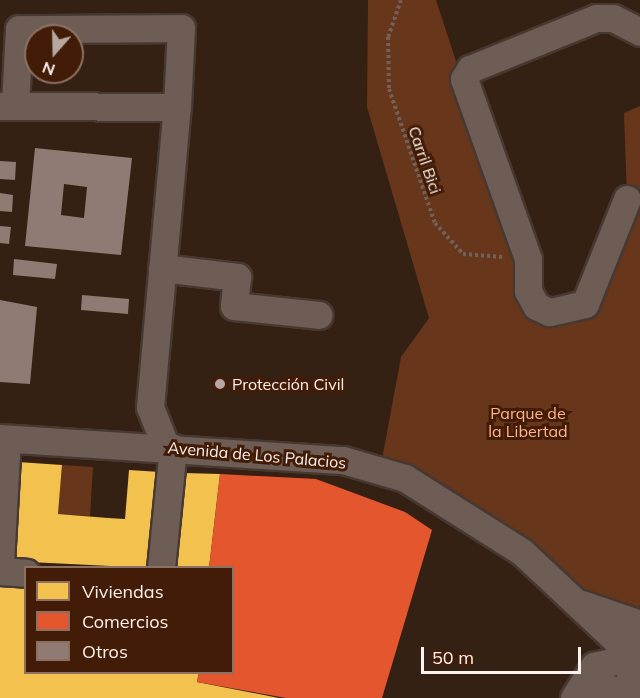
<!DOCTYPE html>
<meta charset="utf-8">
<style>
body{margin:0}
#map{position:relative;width:640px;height:698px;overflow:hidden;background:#352014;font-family:Mulish,sans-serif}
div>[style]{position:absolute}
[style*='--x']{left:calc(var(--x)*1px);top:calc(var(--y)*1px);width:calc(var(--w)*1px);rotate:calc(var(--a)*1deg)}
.green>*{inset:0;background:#67361b}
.homes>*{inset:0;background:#f2c14e}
.shops>*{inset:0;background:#e4572e}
.building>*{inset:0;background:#907b74}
.path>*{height:4px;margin-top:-2px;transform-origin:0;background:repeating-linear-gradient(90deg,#706159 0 3px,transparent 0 6px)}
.roads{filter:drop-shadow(2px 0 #473932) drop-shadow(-2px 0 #473932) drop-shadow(0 2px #473932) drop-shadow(0 -2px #473932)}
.minor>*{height:27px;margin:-13.5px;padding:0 13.5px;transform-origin:13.5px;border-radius:13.5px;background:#6e5d55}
.dots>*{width:16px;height:16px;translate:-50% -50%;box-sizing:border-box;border:3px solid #421c07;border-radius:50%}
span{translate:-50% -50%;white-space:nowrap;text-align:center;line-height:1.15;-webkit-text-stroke:6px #421c07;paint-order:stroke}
.street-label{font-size:16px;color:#fcf1ec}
.poi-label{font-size:16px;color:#fcf1ec}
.left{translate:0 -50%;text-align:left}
.park-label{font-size:16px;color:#ffb48f}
.legend{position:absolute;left:24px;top:566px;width:210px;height:108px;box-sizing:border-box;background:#421c07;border:2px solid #8c7163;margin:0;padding:8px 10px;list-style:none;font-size:18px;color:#fcf1ec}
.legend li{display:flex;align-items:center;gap:12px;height:30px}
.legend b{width:30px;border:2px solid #8c7163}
.north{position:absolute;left:24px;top:24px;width:60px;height:60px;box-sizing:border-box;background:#421c07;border:2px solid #8c7163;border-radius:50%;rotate:200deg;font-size:16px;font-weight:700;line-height:24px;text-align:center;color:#fcf1ec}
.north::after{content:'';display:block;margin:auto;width:21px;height:27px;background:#b6a8a0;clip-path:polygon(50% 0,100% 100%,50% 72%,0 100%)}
.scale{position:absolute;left:421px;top:647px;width:160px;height:27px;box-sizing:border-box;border:3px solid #fcf1ec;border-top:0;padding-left:8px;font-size:18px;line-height:21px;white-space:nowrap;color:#fcf1ec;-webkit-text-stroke:4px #421c07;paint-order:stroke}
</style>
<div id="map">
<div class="green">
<i style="clip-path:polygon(368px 0,436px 0,536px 306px,567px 309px,627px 199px,624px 113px,640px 106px,640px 622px,630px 623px,380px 470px,401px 357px,429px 318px,367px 107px)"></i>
<i style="clip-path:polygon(62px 465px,93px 467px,90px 516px,58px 514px)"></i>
</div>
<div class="homes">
<i style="clip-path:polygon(18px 462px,62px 465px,58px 514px,108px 518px,125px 519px,129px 470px,160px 472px,151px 568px,9px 561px)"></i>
<i style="clip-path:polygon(183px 473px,220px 474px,209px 568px,172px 568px)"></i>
<i style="clip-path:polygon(0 580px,26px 583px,26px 672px,199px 672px,197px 682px,279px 698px,0 698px)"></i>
</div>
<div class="shops">
<i style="clip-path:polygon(220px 474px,316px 479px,405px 512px,432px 530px,382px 698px,286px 698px,197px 682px,199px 672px,232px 672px,232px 568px,209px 568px)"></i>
</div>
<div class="building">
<i style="clip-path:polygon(evenodd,35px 148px,132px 158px,121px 255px,25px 246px,35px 148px,64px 184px,87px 187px,84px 218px,61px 215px,64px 184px)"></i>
<i style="clip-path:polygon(0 161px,16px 162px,15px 180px,0 179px)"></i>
<i style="clip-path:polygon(0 193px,13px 195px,12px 212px,0 211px)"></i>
<i style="clip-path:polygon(0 226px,11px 227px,9px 244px,0 243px)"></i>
<i style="clip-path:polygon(14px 259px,57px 264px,55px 279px,13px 275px)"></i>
<i style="clip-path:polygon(82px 295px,129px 299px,128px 314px,81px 310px)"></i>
<i style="clip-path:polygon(0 300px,37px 307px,30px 384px,0 382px)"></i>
</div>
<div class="path">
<i style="--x:401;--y:0;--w:39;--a:109"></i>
<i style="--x:388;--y:37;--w:52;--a:88.9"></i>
<i style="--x:389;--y:89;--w:142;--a:71.1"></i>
<i style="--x:435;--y:223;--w:42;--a:47.9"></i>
<i style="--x:463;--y:254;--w:40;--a:4.3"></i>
</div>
<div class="roads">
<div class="minor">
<i style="--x:0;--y:106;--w:177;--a:0.3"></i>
<i style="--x:177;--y:107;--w:79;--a:-87.1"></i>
<i style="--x:181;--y:28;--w:162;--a:179.6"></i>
<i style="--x:19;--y:29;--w:76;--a:93"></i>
<i style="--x:627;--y:199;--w:113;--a:111.8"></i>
<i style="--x:585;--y:304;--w:37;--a:167"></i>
<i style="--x:549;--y:312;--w:14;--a:-155"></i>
<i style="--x:536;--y:306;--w:17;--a:-118"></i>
<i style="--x:528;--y:291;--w:32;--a:-90"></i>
<i style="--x:528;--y:259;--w:191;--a:-109.6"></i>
<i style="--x:464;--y:79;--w:12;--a:-59"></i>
<i style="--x:470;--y:69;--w:136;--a:-22"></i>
<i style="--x:596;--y:18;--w:17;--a:0"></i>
<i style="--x:613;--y:18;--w:30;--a:27"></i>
<i style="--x:162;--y:268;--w:76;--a:6.8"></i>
<i style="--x:237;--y:277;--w:29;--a:96"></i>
<i style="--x:234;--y:306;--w:85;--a:6"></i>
<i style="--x:0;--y:438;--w:344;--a:3.7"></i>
<i style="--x:343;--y:460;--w:65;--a:16.2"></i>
<i style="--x:405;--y:478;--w:138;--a:32.3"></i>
<i style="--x:522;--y:552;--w:149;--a:43.1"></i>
<i style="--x:166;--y:447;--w:43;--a:-111.8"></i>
<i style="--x:150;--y:407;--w:301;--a:-84.9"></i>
<i style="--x:0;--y:563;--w:124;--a:-86.8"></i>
<i style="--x:161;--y:568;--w:121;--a:-84.3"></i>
<i style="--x:0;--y:571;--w:26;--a:4"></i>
<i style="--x:582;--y:604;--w:61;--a:19"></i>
<i style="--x:636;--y:643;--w:30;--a:102"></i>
<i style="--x:630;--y:672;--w:25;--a:67"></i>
<i style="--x:574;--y:698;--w:38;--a:-58"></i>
<i style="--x:594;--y:666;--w:37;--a:-13"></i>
<i style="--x:580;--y:698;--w:32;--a:-16"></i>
<i style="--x:611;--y:689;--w:27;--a:20"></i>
</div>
</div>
<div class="dots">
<i style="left:220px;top:384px;background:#b6a8a0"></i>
</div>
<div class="street-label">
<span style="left:425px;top:160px;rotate:71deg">Carril Bici</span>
<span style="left:257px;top:455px;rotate:5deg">Avenida de Los Palacios</span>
</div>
<div class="poi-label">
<span class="left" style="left:232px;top:384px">Protección Civil</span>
</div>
<div class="park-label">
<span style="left:528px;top:422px">Parque de<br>la Libertad</span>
</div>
<ul class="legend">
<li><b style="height:16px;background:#f2c14e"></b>Viviendas</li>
<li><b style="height:16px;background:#e4572e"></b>Comercios</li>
<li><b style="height:16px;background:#907b74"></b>Otros</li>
</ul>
<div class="north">N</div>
<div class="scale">50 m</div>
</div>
